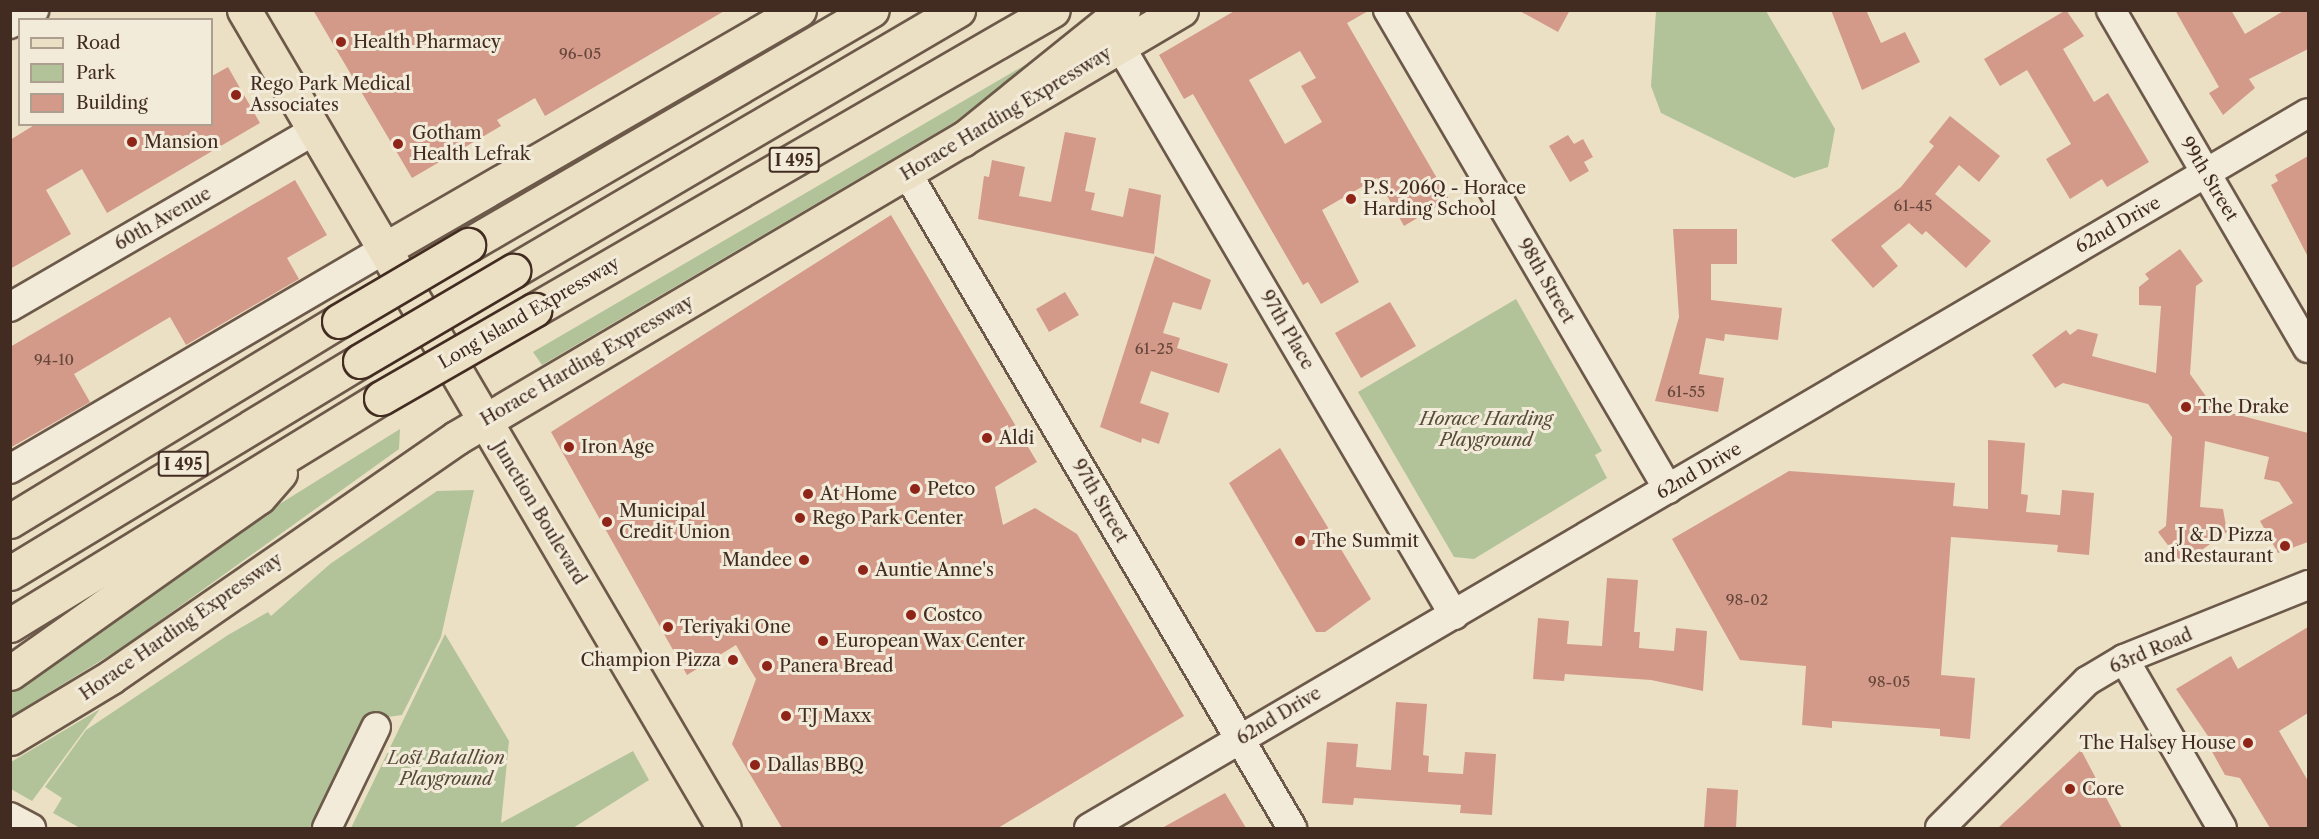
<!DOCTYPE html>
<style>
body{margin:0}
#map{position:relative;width:2319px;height:839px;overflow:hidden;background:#ece0c4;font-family:"Libre Caslon Text",serif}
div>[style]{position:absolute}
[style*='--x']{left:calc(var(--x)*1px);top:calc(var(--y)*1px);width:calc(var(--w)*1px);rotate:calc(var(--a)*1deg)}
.green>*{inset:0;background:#b2c399}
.building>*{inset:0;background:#d39989}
.roads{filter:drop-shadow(2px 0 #6c594a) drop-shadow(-2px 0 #6c594a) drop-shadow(0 2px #6c594a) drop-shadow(0 -2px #6c594a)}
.minor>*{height:28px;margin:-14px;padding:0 14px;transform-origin:14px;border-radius:14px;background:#f3ebd9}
.major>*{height:33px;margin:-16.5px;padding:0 16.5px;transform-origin:16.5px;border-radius:16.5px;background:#ece0c4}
.highway>*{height:33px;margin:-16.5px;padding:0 16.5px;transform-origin:16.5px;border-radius:16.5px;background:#ece0c4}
.bridges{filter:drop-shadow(2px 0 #422c21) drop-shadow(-2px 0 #422c21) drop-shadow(0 2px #422c21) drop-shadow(0 -2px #422c21)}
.highway-bridge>*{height:33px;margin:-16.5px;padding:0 16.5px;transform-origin:16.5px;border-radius:16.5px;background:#ece0c4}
.dots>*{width:16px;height:16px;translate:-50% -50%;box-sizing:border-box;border:3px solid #f3ebd9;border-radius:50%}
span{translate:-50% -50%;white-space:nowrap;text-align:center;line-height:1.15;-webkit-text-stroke:6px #f3ebd9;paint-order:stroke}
.number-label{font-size:15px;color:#66473b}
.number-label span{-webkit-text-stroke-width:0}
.shield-label span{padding:2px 4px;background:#f3ebd9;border:2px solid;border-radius:4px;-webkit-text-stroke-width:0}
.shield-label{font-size:16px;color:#422c21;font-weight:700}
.poi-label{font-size:18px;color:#422c21}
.left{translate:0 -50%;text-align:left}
.right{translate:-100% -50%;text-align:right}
.street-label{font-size:18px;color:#422c21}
.park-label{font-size:18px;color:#584a39;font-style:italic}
.frame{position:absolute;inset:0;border:12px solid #422c21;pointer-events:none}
.legend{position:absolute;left:18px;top:18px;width:195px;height:108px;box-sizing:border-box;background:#f3ebd9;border:2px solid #ac9f8f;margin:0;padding:8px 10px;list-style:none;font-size:18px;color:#422c21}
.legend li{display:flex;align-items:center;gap:12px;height:30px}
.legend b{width:30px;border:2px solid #ac9f8f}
</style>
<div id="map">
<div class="green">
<i style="clip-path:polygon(1656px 11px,1766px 11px,1835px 129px,1828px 167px,1794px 178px,1661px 113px,1651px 86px)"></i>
<i style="clip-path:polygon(1037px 58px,953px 123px,542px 365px,533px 352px)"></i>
<i style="clip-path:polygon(1516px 299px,1602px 451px,1595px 455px,1607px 478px,1474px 559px,1454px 557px,1358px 392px)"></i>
<i style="clip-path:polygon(400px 429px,399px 449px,123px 647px,11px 716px,10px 692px,278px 505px)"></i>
<i style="clip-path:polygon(474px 490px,441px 637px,402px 715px,373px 719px,319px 828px,80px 828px,53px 813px,62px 798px,45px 787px,86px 730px,228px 635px,268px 612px,271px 616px,330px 564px,437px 491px)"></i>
<i style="clip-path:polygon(445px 634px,509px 741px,501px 823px,633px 751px,649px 780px,573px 828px,351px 828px)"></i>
<i style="clip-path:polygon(100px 709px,32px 801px,11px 789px,11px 762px)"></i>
</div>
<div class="building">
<i style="clip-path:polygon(313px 10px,726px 10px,545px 116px,535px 98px,497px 120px,501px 126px,412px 178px)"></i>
<i style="clip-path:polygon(evenodd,1236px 10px,1370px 10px,1347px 23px,1449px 199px,1404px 226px,1377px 178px,1322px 210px,1359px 282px,1321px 304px,1308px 282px,1303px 285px,1193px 94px,1184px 99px,1159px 55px,1236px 10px,1300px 51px,1316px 78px,1301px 86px,1322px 122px,1285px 144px,1249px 80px,1300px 51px)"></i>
<i style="clip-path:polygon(1518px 10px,1570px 10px,1558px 32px)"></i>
<i style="clip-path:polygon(1831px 10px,1866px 10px,1881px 43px,1905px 32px,1920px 62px,1862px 90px)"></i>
<i style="clip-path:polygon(2066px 10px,2084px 36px,2063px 49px,2094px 102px,2108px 93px,2149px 162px,2107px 187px,2102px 179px,2070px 199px,2046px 159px,2071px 144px,2027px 70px,2000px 86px,1984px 59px)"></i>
<i style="clip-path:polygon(2175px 10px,2231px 10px,2245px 34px,2285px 10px,2308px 10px,2308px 49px,2249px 79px,2255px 88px,2223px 115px,2209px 93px,2219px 87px)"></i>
<i style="clip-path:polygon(228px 67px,260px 123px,107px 213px,82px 169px,46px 190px,71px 234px,10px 269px,10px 140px,36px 124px,212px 124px,212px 76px)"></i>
<i style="clip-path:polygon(1950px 116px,2000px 156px,1979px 182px,1959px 165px,1935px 194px,1991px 241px,1966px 268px,1926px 231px,1922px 235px,1909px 223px,1881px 246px,1898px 266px,1873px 288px,1831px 240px,1901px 187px,1934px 146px,1929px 142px)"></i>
<i style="clip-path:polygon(1065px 132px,1096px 138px,1085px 191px,1095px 193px,1091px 210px,1123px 217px,1129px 188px,1161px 195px,1154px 254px,978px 219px,984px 176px,989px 177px,992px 160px,1025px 167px,1019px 196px,1051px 202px)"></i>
<i style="clip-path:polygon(1568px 135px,1574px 144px,1583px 139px,1593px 157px,1584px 162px,1589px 171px,1570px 182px,1549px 146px)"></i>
<i style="clip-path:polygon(2308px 156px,2308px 257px,2271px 185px,2278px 181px,2275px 175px)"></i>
<i style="clip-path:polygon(295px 180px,327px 235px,287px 258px,299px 279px,186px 345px,170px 317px,74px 374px,90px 402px,10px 448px,10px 347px)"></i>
<i style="clip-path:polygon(891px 215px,1037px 462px,995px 487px,1003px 525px,1035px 508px,1077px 534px,1184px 716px,998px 828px,782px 828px,732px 744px,756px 679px,748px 666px,736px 645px,687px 675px,551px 432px)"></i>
<i style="clip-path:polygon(1673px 229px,1737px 229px,1737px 264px,1711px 264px,1711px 300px,1782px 308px,1778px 340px,1725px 334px,1724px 341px,1706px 338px,1699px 374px,1724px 378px,1718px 412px,1655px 401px,1679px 317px)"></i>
<i style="clip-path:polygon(2180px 249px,2203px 281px,2196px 286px,2190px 374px,2215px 409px,2308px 433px,2308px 542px,2278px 553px,2260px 521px,2293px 503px,2279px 482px,2264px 479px,2269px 457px,2205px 441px,2200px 507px,2223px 509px,2227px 532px,2182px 564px,2158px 532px,2166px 526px,2172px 437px,2148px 404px,2063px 383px,2055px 388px,2032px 355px,2066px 330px,2070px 335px,2078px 329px,2098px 334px,2092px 356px,2156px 373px,2161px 306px,2139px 305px,2139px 287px,2149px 279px,2145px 274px)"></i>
<i style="clip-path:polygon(1155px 256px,1211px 280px,1201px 310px,1173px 302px,1163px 333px,1180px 338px,1177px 348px,1228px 364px,1219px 393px,1151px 371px,1140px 403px,1169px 413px,1159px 444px,1142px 438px,1141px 443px,1100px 427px)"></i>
<i style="clip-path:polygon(1065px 292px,1079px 315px,1049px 332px,1036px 309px)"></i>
<i style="clip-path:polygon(1390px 302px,1416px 346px,1361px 378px,1335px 333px)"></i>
<i style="clip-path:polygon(1988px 440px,2025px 443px,2021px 494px,2028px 495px,2026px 512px,2060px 515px,2062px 490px,2094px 493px,2089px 555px,2057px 552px,2058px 545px,1951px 537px,1941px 675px,1975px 678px,1970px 739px,1940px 736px,1940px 729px,1832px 721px,1832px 728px,1802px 725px,1806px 666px,1740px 660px,1672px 539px,1789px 471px,1955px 483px,1953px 506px,1988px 509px)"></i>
<i style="clip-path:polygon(1280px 448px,1371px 599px,1325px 632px,1316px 632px,1229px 483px)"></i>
<i style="clip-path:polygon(1607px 578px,1638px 580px,1634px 632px,1640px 632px,1639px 648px,1674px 651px,1676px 628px,1707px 631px,1703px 691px,1651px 680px,1565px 674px,1564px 681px,1533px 679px,1538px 618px,1569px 621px,1567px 644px,1602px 646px)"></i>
<i style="clip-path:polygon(2308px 627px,2308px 713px,2279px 731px,2308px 781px,2308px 828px,2270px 828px,2240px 778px,2225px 775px,2210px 748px,2214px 745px,2176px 689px,2231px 656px,2238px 669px)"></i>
<i style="clip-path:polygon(1396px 702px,1427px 704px,1423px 755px,1429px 756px,1428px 772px,1463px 774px,1465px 752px,1496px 754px,1492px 815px,1460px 813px,1461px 805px,1354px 798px,1353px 805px,1322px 803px,1327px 742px,1358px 744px,1356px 767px,1391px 770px)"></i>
<i style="clip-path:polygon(2081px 750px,2122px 828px,1998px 828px)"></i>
<i style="clip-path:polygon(1707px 788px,1738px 790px,1736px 828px,1704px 828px)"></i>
<i style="clip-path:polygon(1225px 793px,1246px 828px,1162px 828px)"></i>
</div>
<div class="roads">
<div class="minor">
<i style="--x:1388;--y:10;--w:555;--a:59.69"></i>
<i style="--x:2111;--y:10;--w:391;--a:59.8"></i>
<i style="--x:10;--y:24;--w:28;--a:-30"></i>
<i style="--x:1120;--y:46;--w:660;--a:59.59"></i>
<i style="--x:907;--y:173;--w:760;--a:59.55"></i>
<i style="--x:10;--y:307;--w:353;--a:-30.1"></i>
<i style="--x:10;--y:469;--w:435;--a:-30.4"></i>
<i style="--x:2124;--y:659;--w:195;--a:59.9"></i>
<i style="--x:10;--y:817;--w:24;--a:28"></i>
<i style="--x:327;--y:828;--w:112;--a:-64.1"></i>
<i style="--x:1089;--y:828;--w:1413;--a:-30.39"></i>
<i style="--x:1940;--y:828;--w:208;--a:-45"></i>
<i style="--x:2087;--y:681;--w:43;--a:-30.7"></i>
<i style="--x:2124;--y:659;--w:198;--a:-21.9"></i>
</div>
<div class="major">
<i style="--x:244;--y:10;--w:948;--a:59.6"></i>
<i style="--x:385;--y:249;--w:478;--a:-30"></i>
<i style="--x:10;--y:738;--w:118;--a:-31.1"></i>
<i style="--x:111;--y:677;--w:420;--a:-34.7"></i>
<i style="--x:456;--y:438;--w:842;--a:-30.56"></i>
</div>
<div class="highway">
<i style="--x:962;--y:140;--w:207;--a:-38.9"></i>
<i style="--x:468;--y:245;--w:467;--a:-30.2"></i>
<i style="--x:513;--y:271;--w:516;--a:-30.39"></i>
<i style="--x:534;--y:310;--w:599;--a:-30.03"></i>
<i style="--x:10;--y:521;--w:385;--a:-31.3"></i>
<i style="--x:10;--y:573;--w:409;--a:-31.2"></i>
<i style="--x:10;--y:625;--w:435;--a:-31.5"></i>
<i style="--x:10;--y:673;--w:305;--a:-35.3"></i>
<i style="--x:259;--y:497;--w:32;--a:-49"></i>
</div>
</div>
<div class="bridges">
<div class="highway-bridge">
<i style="--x:339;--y:321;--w:150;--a:-30.5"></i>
<i style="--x:360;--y:361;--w:178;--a:-30.5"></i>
<i style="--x:381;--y:398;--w:177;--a:-29.9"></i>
</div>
</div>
<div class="dots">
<i style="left:341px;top:42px;background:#8f2418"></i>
<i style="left:236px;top:95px;background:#8f2418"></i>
<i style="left:132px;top:142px;background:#8f2418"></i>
<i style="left:398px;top:144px;background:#8f2418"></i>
<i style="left:1351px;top:199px;background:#8f2418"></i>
<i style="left:2186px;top:407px;background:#8f2418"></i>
<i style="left:987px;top:438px;background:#8f2418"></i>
<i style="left:569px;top:447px;background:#8f2418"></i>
<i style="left:915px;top:489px;background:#8f2418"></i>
<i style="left:808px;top:494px;background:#8f2418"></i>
<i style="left:800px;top:518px;background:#8f2418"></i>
<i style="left:607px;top:522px;background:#8f2418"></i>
<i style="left:1300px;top:541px;background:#8f2418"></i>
<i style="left:2285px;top:546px;background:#8f2418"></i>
<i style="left:804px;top:560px;background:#8f2418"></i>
<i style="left:863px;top:570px;background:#8f2418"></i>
<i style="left:911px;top:615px;background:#8f2418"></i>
<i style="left:668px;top:627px;background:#8f2418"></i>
<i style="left:823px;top:641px;background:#8f2418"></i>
<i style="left:733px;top:660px;background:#8f2418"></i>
<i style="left:767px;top:666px;background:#8f2418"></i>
<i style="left:786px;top:716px;background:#8f2418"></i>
<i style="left:2248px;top:743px;background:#8f2418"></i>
<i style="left:755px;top:765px;background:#8f2418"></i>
<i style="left:2070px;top:789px;background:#8f2418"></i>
</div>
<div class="number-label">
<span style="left:580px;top:54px">96-05</span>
<span style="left:1913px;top:206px">61-45</span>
<span style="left:1154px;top:349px">61-25</span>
<span style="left:54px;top:360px">94-10</span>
<span style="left:1686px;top:392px">61-55</span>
<span style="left:1747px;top:600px">98-02</span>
<span style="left:1889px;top:682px">98-05</span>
</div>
<div class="shield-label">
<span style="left:794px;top:160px">I 495</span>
<span style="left:183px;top:464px">I 495</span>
</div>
<div class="poi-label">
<span class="left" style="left:353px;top:42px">Health Pharmacy</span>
<span class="left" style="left:250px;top:95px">Rego Park Medical<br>Associates</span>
<span class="left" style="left:412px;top:144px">Gotham<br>Health Lefrak</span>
<span class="left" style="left:144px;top:142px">Mansion</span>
<span class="left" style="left:1363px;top:199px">P.S. 206Q - Horace<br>Harding School</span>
<span class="left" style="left:2198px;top:407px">The Drake</span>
<span class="left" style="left:999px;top:438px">Aldi</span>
<span class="left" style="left:581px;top:447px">Iron Age</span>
<span class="left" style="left:927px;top:489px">Petco</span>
<span class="left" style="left:820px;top:494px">At Home</span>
<span class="left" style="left:619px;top:522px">Municipal<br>Credit Union</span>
<span class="left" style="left:812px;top:518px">Rego Park Center</span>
<span class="right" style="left:2273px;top:546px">J &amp; D Pizza<br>and Restaurant</span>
<span class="left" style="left:1312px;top:541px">The Summit</span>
<span class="right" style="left:792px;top:560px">Mandee</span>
<span class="left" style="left:875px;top:570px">Auntie Anne's</span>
<span class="left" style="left:923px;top:615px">Costco</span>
<span class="left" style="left:680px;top:627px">Teriyaki One</span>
<span class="left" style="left:835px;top:641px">European Wax Center</span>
<span class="right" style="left:721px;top:660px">Champion Pizza</span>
<span class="left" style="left:779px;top:666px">Panera Bread</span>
<span class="left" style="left:798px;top:716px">TJ Maxx</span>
<span class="right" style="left:2236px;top:743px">The Halsey House</span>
<span class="left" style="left:767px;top:765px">Dallas BBQ</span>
<span class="left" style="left:2082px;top:789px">Core</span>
</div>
<div class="street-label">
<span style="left:1006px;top:114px;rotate:-31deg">Horace Harding Expressway</span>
<span style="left:2209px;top:179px;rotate:59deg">99th Street</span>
<span style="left:163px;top:219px;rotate:-30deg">60th Avenue</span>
<span style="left:2118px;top:225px;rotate:-30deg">62nd Drive</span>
<span style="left:1546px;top:281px;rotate:60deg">98th Street</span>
<span style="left:529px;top:313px;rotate:-30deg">Long Island Expressway</span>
<span style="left:1287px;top:330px;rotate:60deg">97th Place</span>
<span style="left:587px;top:361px;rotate:-30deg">Horace Harding Expressway</span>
<span style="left:1699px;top:471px;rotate:-30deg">62nd Drive</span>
<span style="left:1100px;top:501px;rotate:60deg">97th Street</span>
<span style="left:539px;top:513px;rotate:59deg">Junction Boulevard</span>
<span style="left:181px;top:627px;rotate:-35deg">Horace Harding Expressway</span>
<span style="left:2151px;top:651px;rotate:-23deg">63rd Road</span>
<span style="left:1279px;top:716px;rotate:-31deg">62nd Drive</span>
</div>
<div class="park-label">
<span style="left:1486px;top:430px">Horace Harding<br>Playground</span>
<span style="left:446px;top:769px">Lost Batallion<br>Playground</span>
</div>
<div class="frame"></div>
<ul class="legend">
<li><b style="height:8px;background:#ece0c4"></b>Road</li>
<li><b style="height:16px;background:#b2c399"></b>Park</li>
<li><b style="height:16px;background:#d39989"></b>Building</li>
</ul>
</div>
